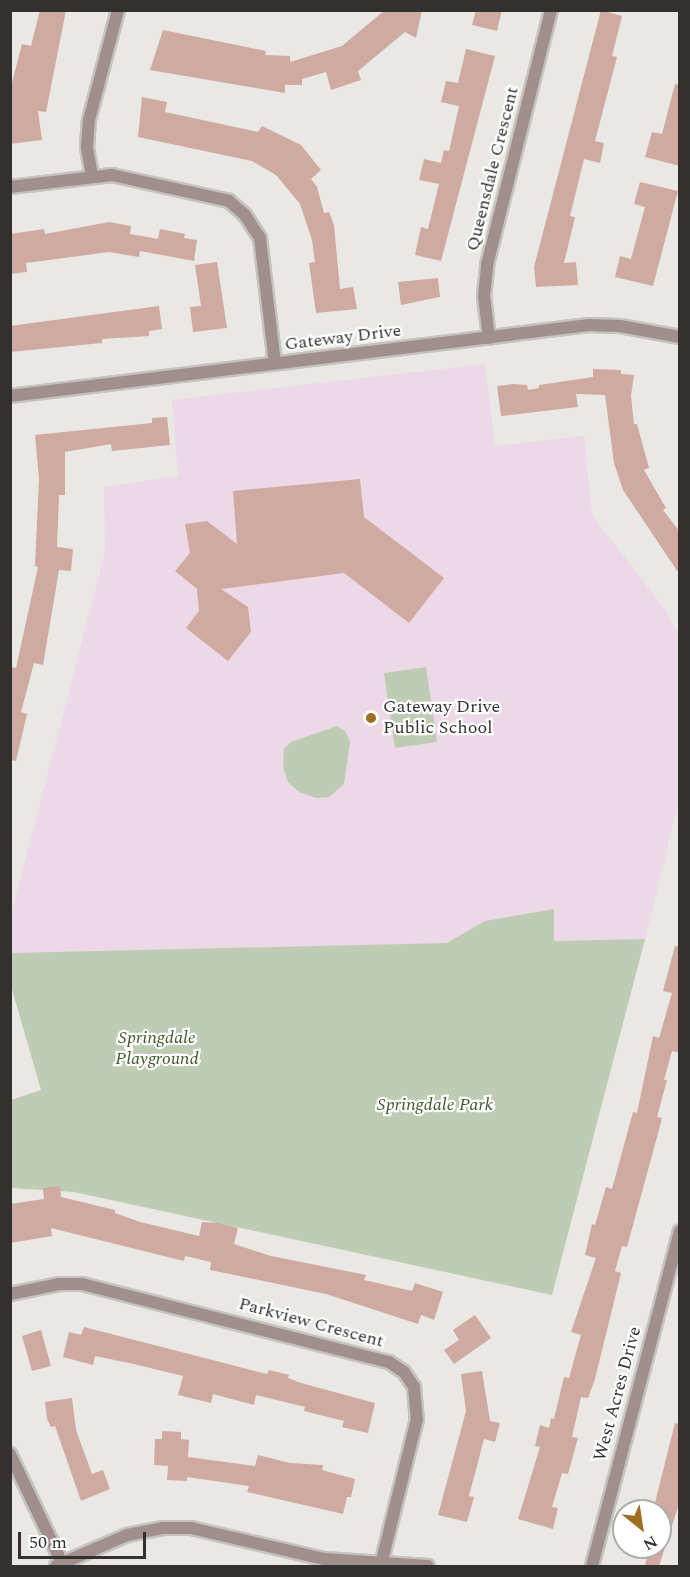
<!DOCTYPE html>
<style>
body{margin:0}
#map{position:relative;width:690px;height:1577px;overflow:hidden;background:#eae8e4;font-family:Spectral,serif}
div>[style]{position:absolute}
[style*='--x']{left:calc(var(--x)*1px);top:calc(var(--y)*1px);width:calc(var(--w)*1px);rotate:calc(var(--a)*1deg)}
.education>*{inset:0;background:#ecd8e6}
.green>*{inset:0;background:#bdccb3}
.building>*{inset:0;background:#cfaaa0}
.roads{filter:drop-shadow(2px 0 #c5c3c0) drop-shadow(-2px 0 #c5c3c0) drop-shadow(0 2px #c5c3c0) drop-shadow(0 -2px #c5c3c0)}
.street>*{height:12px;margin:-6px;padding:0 6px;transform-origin:6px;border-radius:6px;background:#a08f8c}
.dots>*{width:16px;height:16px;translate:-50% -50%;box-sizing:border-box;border:3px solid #fff;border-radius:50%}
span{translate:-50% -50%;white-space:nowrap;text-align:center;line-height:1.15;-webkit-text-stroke:4.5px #fff;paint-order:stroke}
.street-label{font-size:18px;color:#323130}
.poi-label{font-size:18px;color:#323130}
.left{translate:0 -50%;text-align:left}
.park-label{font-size:18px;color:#3e572a;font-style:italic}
.frame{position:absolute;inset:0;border:12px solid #323130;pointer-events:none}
.north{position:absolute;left:612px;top:1499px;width:60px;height:60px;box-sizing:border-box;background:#fff;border:2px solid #adadac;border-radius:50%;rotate:150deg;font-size:16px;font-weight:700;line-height:24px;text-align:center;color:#323130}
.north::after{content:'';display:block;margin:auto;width:21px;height:27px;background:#9e6f21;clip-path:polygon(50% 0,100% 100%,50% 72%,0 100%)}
.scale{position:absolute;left:18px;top:1532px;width:128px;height:27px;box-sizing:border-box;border:3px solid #323130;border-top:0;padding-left:8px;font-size:18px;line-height:21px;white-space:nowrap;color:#323130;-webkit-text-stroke:4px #fff;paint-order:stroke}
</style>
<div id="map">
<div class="education">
<i style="clip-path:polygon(485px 364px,495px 446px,584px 436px,592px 515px,666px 611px,679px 636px,679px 800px,645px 939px,11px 953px,11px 915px,105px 553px,104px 487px,178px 476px,172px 400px)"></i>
</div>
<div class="green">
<i style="clip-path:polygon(426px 667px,437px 742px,395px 748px,384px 673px)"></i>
<i style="clip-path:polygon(337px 726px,346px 732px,350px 742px,344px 784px,329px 797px,316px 798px,299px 792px,288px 782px,283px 767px,284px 749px,291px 742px)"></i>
<i style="clip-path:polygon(554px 909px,554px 941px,645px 939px,552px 1295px,74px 1192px,11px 1188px,11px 1100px,41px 1090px,11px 986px,10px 953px,447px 943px,485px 921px)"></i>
</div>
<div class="building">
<i style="clip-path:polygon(40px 10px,66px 10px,46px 112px,38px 111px,42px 140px,10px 144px,10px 90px,22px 44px,31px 46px)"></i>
<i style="clip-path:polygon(385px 10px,422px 10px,416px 38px,405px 32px,358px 71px,361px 80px,331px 90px,326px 72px,302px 79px,302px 85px,285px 85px,285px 93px,150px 70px,163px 30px,266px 51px,265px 55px,290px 56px,290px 62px,342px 46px)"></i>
<i style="clip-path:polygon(476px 10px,502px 10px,497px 31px,472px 25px)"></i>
<i style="clip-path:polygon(601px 10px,622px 16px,612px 56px,617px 57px,595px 141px,604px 143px,600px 163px,584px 159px,570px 216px,575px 217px,564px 263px,576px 262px,578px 285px,536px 287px,534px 267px)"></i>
<i style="clip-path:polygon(466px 49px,495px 56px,441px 261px,415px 255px,421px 227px,428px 229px,439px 184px,419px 180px,424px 159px,441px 163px,444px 150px,449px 151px,459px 106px,441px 102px,446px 81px,458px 83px)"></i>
<i style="clip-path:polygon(675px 84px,680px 85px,680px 166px,645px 157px,652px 132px,662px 134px)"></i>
<i style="clip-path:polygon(142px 97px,167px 102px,165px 112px,258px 132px,262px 126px,301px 145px,321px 170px,311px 179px,317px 187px,324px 213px,329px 212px,334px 225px,340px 289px,353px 287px,357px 309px,316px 313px,309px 263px,315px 262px,312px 240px,300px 204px,276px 175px,252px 161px,138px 137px)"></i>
<i style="clip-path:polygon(640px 182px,678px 191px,653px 286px,615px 277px,620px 256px,631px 259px,645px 207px,634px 204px)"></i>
<i style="clip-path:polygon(109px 222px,131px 226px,130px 234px,158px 239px,160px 229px,185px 234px,184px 238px,197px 240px,194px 261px,140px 251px,139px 257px,109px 252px,26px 263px,27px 272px,10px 274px,10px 234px,44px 229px,45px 234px)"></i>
<i style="clip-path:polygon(217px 262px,227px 328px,193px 332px,190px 307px,201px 306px,195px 265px)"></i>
<i style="clip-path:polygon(438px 278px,440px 297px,401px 305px,398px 282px)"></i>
<i style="clip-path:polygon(159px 306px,162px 329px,149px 331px,149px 336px,102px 339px,102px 343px,10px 352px,10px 326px)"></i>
<i style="clip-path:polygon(593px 369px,621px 370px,621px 374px,634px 375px,631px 396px,634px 424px,637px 424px,649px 468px,644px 470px,666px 508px,663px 510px,680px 532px,680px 575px,623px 490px,614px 463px,605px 395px,576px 394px,578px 407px,501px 416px,497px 386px,513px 384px,527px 385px,528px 390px,539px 388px,539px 385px,593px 377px)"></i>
<i style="clip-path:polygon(167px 417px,170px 445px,112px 451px,111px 444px,65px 452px,65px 495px,59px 495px,57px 547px,73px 549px,71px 571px,59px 570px,43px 665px,34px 663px,21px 712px,27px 714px,16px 761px,10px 760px,10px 667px,16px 668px,38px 567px,35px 566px,39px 479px,35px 435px,152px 423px,152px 418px)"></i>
<i style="clip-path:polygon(360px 479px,364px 517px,444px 578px,409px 623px,344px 573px,221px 589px,248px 607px,251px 632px,228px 661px,186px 628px,199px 611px,197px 589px,175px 571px,190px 553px,185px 524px,207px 521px,237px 544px,233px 491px)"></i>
<i style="clip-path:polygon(675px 946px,680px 947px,680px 1053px,672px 1051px,664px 1080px,667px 1080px,657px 1117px,662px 1118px,657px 1137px,627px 1247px,622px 1246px,615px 1271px,621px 1273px,595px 1379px,588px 1398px,581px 1397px,572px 1437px,578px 1438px,568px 1474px,562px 1473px,552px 1507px,558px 1508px,553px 1529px,518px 1519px,540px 1447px,535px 1446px,540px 1425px,549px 1428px,551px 1418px,554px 1419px,564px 1377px,569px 1378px,581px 1335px,571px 1332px,596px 1258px,585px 1255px,592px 1224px,595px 1225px,606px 1187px,612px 1189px,633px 1112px,637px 1113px,653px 1036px,659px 1038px,672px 993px,663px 991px)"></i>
<i style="clip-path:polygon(60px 1186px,61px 1197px,115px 1210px,115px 1213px,140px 1222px,199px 1236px,202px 1222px,219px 1223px,238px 1228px,234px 1244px,271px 1256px,366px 1275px,364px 1280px,412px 1291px,415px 1283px,443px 1292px,434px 1320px,421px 1315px,418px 1324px,326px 1294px,210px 1270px,211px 1262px,185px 1256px,184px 1261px,51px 1228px,52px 1236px,10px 1243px,10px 1204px,44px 1199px,43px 1188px)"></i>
<i style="clip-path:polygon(475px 1315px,491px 1338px,454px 1364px,444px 1350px,459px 1340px,453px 1330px)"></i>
<i style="clip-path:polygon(84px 1327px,267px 1374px,269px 1370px,289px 1375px,288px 1378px,301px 1383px,375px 1403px,368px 1433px,342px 1427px,344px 1421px,304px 1411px,305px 1407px,256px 1395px,254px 1405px,213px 1394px,211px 1403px,178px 1395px,183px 1376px,134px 1364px,95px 1356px,93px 1365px,63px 1357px,69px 1332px,81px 1335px)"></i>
<i style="clip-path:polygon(41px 1330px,51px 1366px,32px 1371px,22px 1336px)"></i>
<i style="clip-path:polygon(482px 1371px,490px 1421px,500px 1423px,495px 1442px,484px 1439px,469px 1496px,474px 1497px,467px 1522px,438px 1515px,466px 1411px,461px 1374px)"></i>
<i style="clip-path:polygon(72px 1398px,76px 1430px,92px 1474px,103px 1470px,110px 1489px,81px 1501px,55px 1426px,51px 1427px,47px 1419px,45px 1402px)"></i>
<i style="clip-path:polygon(675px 1423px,680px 1424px,680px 1501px,659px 1566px,645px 1566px,649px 1547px,660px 1547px,660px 1511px,656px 1511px,658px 1504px,655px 1503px)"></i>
<i style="clip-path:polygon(162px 1431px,181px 1432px,181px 1439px,189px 1440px,188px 1457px,255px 1466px,258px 1455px,290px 1463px,323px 1465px,322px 1470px,355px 1479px,351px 1497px,347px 1497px,343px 1514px,247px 1492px,249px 1486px,187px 1477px,187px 1481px,167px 1480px,168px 1466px,154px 1465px,155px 1439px,162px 1439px)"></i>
</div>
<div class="roads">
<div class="street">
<i style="--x:92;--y:176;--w:29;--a:-100"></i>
<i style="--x:87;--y:147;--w:27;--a:-86"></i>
<i style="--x:89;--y:120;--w:114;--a:-75.2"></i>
<i style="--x:10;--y:187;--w:103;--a:-6.7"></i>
<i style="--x:112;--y:175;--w:120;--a:12.5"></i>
<i style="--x:229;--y:201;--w:21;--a:41"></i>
<i style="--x:245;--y:215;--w:27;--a:57"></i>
<i style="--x:260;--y:238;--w:126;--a:83.2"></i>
<i style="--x:489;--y:338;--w:42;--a:-96.8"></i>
<i style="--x:484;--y:296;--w:31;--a:-84"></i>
<i style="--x:487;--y:265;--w:263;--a:-75.9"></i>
<i style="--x:10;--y:396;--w:583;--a:-6.99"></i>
<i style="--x:589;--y:325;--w:31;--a:2"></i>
<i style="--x:620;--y:326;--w:61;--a:10.4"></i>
<i style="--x:10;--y:1294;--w:50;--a:-11.5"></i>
<i style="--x:59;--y:1284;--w:23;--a:0"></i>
<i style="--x:82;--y:1284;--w:317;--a:14.3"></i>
<i style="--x:389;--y:1362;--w:18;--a:34"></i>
<i style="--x:404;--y:1372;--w:18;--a:56"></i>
<i style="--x:414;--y:1387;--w:32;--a:85"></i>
<i style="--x:417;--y:1419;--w:149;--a:103.9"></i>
<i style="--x:10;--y:1454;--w:121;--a:64.5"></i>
<i style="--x:56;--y:1566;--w:77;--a:-23.6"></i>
<i style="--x:127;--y:1535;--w:36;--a:-11"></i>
<i style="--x:162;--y:1528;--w:29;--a:0"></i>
<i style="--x:191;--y:1528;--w:137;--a:13.1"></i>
<i style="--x:324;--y:1559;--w:104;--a:3.9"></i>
<i style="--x:592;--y:1566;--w:346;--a:-75.3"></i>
</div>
</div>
<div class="dots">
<i style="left:371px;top:718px;background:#9e6f21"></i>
</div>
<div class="street-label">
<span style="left:493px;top:169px;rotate:-76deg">Queensdale Crescent</span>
<span style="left:343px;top:338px;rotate:-7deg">Gateway Drive</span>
<span style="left:311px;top:1323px;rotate:15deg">Parkview Crescent</span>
<span style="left:618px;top:1394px;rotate:-75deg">West Acres Drive</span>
</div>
<div class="poi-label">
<span class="left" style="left:383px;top:718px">Gateway Drive<br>Public School</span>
</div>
<div class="park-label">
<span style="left:157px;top:1049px">Springdale<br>Playground</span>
<span style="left:435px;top:1105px">Springdale Park</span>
</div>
<div class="frame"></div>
<div class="north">N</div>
<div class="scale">50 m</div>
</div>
